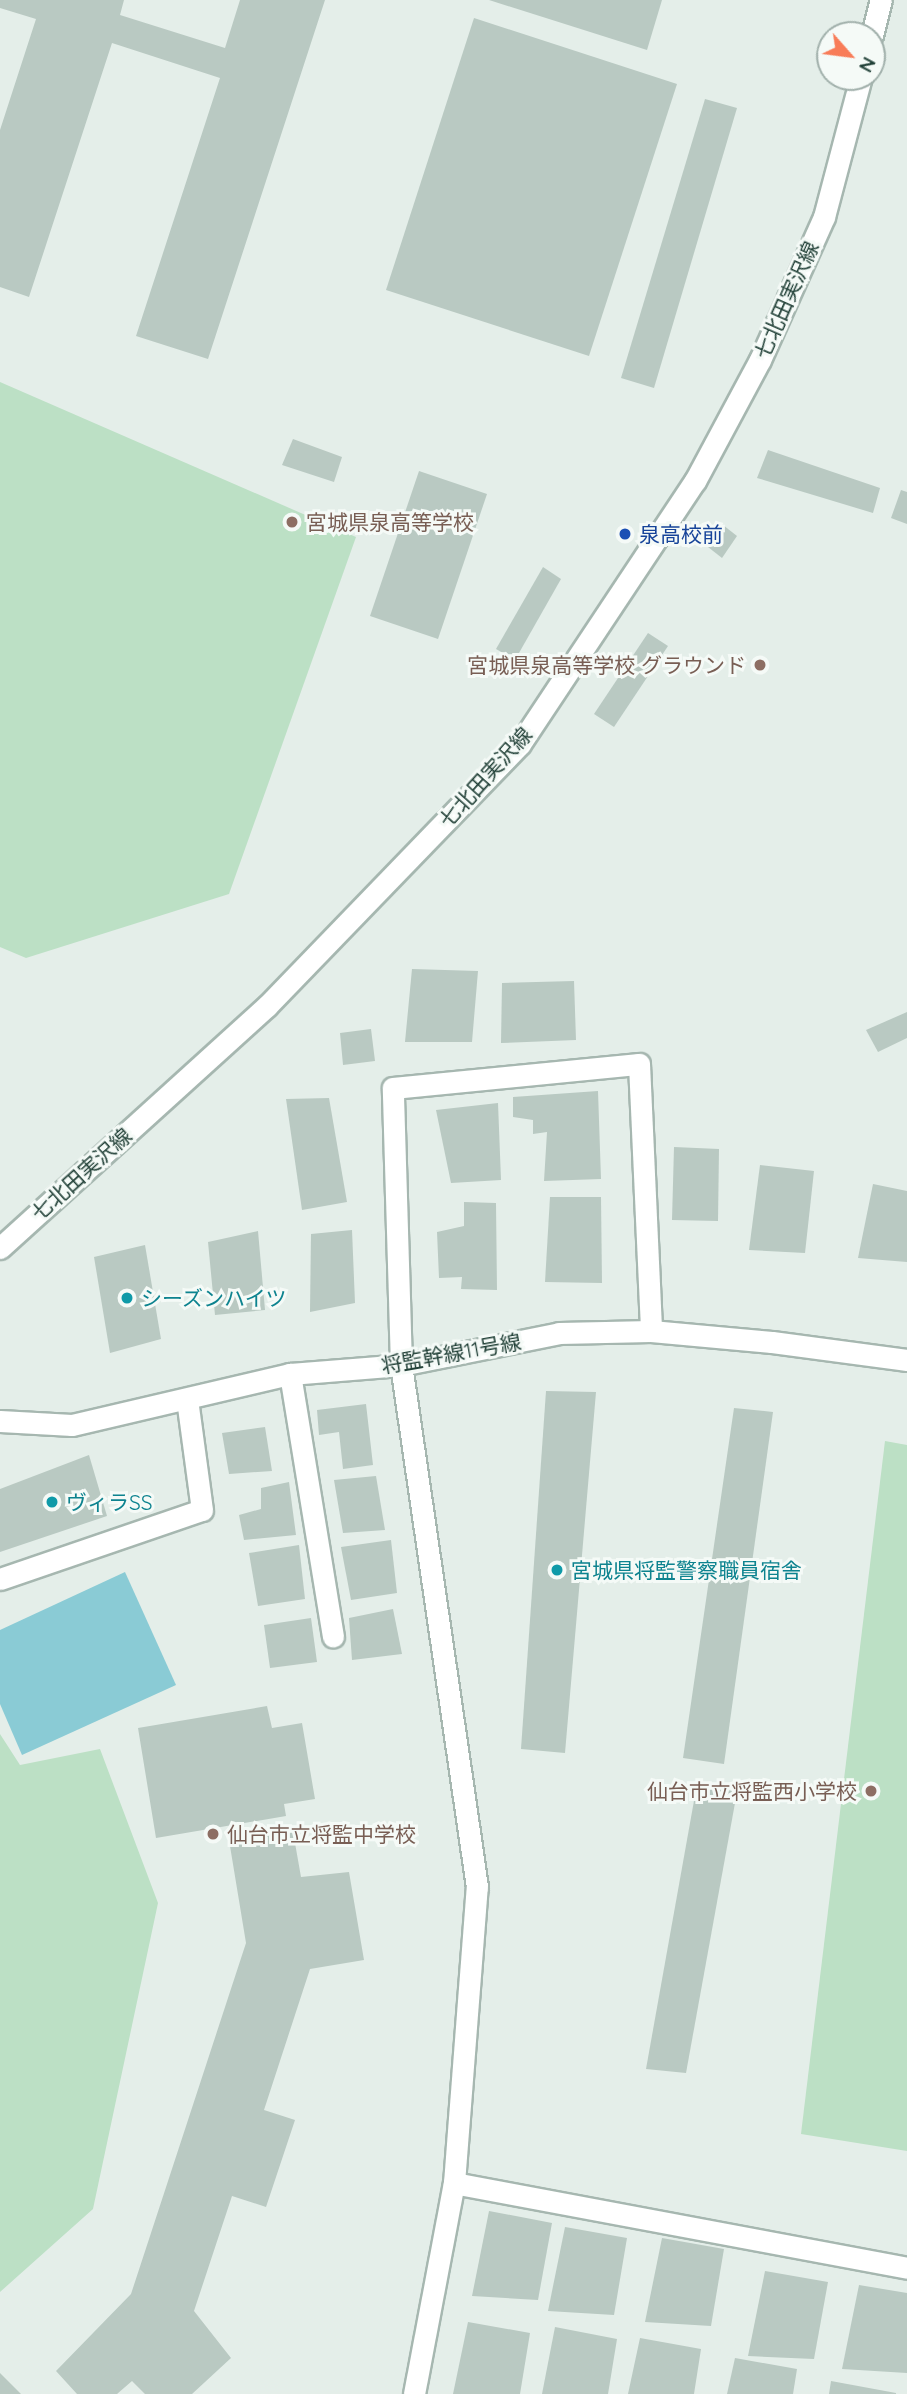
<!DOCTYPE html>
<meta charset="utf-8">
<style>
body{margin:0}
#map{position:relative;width:907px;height:2394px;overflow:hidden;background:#e4eee9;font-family:Quicksand,"Noto Sans JP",sans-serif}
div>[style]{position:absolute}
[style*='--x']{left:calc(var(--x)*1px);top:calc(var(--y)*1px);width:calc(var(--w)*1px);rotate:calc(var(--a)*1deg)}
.green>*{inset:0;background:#bce0c5}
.water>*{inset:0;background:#8acbd5}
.building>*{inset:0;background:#b9c9c2}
.roads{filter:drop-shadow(2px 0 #a6b7b0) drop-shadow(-2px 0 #a6b7b0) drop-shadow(0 2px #a6b7b0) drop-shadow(0 -2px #a6b7b0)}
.minor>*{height:21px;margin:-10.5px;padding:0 10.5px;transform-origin:10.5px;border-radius:10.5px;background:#fff}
.dots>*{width:19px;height:19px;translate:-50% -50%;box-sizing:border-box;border:4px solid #f5faf7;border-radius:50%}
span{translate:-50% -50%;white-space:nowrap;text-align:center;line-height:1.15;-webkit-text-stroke:6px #f5faf7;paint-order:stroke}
.street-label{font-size:21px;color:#224138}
.education-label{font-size:21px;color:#785e54}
.left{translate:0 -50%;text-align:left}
.right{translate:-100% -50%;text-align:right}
.transit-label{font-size:21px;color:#164399}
.culture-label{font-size:21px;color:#0d838f}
.north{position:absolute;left:816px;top:21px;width:70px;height:70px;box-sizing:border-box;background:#f5faf7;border:2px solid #a1b0ab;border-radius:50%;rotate:118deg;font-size:19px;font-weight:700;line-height:28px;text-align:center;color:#224138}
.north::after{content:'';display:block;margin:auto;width:24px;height:32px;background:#f87c58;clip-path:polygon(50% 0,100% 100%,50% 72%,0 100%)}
</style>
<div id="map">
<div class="green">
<i style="clip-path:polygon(0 382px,356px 537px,229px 894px,26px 958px,0 947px)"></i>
<i style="clip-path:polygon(885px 1441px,907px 1445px,907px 2151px,801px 2134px)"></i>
<i style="clip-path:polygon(0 1734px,20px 1765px,100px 1749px,158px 1903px,93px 2209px,0 2292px)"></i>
</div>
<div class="water">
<i style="clip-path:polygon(125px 1572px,176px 1685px,22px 1755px,0 1704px,0 1630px)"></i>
</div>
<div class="building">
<i style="clip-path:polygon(0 0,124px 0,120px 15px,225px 48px,240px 0,325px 0,208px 359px,136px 336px,220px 78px,112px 43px,29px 297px,0 287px,0 130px,36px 19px,0 8px)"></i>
<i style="clip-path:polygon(489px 0,662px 0,647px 50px)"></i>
<i style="clip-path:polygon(474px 18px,677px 84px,589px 356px,386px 290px)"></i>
<i style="clip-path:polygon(705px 99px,737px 108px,654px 388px,621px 378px)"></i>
<i style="clip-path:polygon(293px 439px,342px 457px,334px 482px,282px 465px)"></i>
<i style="clip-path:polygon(768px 450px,880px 488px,873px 513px,757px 478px)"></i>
<i style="clip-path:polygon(419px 471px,487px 494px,438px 639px,370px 616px)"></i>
<i style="clip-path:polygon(901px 490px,907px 492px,907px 524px,891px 518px)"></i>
<i style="clip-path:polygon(723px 525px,737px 536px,722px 558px,708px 547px)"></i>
<i style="clip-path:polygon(543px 567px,561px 579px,515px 660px,496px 649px)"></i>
<i style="clip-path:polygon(648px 633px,668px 646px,614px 727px,594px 714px)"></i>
<i style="clip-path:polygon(412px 969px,478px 971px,472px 1042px,405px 1042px)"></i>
<i style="clip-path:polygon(574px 981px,576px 1040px,501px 1043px,502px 983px)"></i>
<i style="clip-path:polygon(907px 1012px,907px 1038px,878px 1052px,866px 1030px)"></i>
<i style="clip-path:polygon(371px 1029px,375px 1061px,343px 1065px,340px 1033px)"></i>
<i style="clip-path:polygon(598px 1091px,601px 1179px,544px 1181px,547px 1132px,533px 1134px,533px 1120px,513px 1117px,513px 1097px)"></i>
<i style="clip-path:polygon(329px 1098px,347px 1202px,302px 1210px,286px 1099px)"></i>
<i style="clip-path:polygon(498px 1103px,501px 1180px,451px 1183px,436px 1110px)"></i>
<i style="clip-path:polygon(674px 1147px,719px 1149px,718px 1221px,672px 1220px)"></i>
<i style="clip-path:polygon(760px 1165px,814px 1171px,805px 1253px,749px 1250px)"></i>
<i style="clip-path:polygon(873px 1184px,907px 1191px,907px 1262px,858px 1258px)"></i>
<i style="clip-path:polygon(550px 1197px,601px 1197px,602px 1283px,545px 1282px)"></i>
<i style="clip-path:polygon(464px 1202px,496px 1203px,497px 1290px,461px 1289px,462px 1277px,439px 1278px,437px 1232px,464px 1226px)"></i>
<i style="clip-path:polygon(352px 1230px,355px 1303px,310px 1312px,311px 1234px)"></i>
<i style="clip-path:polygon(258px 1231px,265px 1310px,215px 1315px,208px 1242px)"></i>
<i style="clip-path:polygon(145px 1245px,161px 1339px,110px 1353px,94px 1257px)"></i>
<i style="clip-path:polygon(546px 1391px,596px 1392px,565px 1753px,521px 1749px)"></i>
<i style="clip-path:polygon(366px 1404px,373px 1465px,343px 1469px,339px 1432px,319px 1435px,317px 1410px)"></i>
<i style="clip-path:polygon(734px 1408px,773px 1412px,724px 1764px,683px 1758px)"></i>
<i style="clip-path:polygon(265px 1427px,272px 1471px,229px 1474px,222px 1433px)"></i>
<i style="clip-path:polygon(89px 1455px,107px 1516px,0 1552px,0 1489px)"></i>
<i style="clip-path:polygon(376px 1476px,385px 1530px,343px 1533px,334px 1480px)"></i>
<i style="clip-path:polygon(289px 1482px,296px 1535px,244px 1540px,239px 1515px,261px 1509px,261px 1488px)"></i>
<i style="clip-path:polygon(391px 1540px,397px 1593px,351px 1600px,341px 1547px)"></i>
<i style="clip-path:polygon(299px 1545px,305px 1599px,258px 1606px,249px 1553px)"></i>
<i style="clip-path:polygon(393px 1609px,402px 1654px,352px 1660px,349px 1618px)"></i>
<i style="clip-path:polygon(311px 1618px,317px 1662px,270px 1668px,264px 1625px)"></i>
<i style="clip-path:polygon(267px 1706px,272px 1728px,302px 1723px,315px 1799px,284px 1804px,286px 1816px,156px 1838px,138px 1728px)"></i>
<i style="clip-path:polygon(697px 1784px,737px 1792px,686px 2073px,646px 2069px)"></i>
<i style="clip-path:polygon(292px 1826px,301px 1877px,349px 1872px,364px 1960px,310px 1969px,264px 2110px,295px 2120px,266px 2207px,232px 2196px,194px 2311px,231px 2358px,192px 2394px,145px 2394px,132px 2381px,117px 2394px,77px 2394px,56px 2371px,131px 2294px,246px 1943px,229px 1840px)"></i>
<i style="clip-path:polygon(489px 2211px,552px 2223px,538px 2300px,472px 2296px)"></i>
<i style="clip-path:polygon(565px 2227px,627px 2238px,614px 2315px,548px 2311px)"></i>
<i style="clip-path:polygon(662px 2238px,724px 2249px,711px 2326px,645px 2322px)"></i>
<i style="clip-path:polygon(765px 2271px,828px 2282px,814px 2359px,748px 2356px)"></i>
<i style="clip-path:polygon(859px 2285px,907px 2293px,907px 2373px,842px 2369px)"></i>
<i style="clip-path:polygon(468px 2322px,530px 2333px,520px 2394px,453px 2394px)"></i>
<i style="clip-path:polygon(555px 2327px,617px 2339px,608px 2394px,542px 2394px)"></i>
<i style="clip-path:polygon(640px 2338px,701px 2349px,694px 2394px,628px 2394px)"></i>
<i style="clip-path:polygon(735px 2358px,797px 2369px,793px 2394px,727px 2394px)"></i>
<i style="clip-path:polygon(0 2373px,21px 2394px,0 2394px)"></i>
<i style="clip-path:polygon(831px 2381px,896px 2393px,896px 2394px,829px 2394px)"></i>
</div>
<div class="roads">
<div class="minor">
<i style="--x:872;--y:35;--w:36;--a:-76"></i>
<i style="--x:0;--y:1248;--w:360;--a:-42.2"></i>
<i style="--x:267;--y:1006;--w:364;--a:-46"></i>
<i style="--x:520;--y:744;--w:316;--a:-56.4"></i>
<i style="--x:695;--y:481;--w:137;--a:-61.8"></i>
<i style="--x:760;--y:360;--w:157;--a:-65.9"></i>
<i style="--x:824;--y:217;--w:145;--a:-75.2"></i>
<i style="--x:290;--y:1374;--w:266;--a:80.7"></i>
<i style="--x:0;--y:1421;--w:72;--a:3.2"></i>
<i style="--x:72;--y:1425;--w:224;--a:-13.2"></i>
<i style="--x:290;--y:1374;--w:111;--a:-4.6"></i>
<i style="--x:401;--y:1365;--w:161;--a:-11.4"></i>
<i style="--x:559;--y:1333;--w:92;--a:-1.2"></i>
<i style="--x:651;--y:1331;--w:121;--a:5.2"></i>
<i style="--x:772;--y:1342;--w:136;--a:7.6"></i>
<i style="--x:0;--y:1579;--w:213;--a:-18.9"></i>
<i style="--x:202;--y:1510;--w:112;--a:-97.7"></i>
<i style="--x:454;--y:2183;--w:461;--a:10.6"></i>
<i style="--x:414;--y:2394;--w:215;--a:-79.3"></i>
<i style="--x:454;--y:2183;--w:297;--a:-85.6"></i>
<i style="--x:477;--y:1887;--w:528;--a:-98.28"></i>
<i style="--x:401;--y:1365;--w:277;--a:-91.7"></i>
<i style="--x:393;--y:1088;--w:247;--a:-5.6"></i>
<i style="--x:639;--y:1064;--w:267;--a:87.4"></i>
</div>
</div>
<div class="dots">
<i style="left:292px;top:522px;background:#8d6e63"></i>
<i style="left:625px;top:534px;background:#1a4fb4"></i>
<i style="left:760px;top:665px;background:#8d6e63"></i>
<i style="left:127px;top:1298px;background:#0f9aa8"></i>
<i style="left:52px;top:1502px;background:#0f9aa8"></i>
<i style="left:557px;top:1570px;background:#0f9aa8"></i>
<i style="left:871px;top:1791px;background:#8d6e63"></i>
<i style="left:213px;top:1834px;background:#8d6e63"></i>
</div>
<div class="street-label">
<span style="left:786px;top:300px;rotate:-66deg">七北田実沢線</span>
<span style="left:485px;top:777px;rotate:-48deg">七北田実沢線</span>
<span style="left:81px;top:1174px;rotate:-42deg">七北田実沢線</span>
<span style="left:451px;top:1353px;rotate:-10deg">将監幹線11号線</span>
</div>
<div class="education-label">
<span class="left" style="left:306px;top:522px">宮城県泉高等学校</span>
<span class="right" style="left:746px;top:665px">宮城県泉高等学校 グラウンド</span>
<span class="right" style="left:857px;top:1791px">仙台市立将監西小学校</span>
<span class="left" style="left:227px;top:1834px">仙台市立将監中学校</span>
</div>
<div class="transit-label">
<span class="left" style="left:639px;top:534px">泉高校前</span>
</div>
<div class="culture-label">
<span class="left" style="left:141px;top:1298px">シーズンハイツ</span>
<span class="left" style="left:66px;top:1502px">ヴィラSS</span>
<span class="left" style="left:571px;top:1570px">宮城県将監警察職員宿舎</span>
</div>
<div class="north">N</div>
</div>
